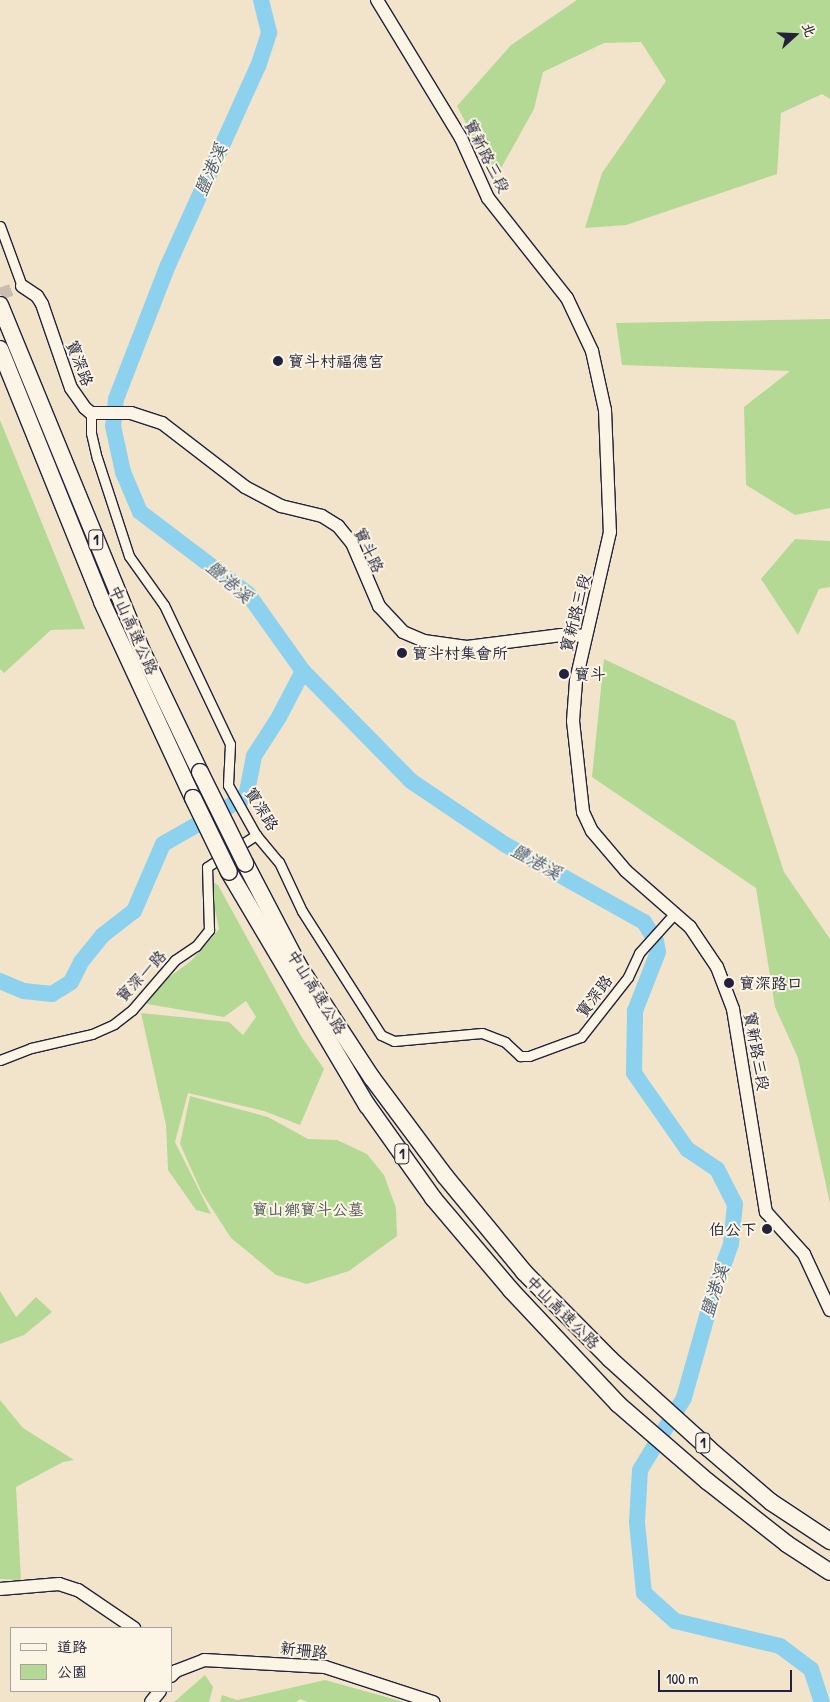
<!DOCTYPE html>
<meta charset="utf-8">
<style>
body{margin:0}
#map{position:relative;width:830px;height:1702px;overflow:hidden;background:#f2e4cb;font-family:"Patrick Hand","LXGW WenKai TC",sans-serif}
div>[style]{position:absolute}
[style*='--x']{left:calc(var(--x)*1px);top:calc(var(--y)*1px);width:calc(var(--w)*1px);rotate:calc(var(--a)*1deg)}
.green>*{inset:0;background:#b4d994}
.river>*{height:16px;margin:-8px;padding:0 8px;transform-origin:8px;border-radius:8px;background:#8cd1ee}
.secondary-tunnel>*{height:12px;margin-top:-6px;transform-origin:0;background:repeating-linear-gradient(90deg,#c8bdae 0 12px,transparent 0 18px)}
.roads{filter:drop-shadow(1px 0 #22223b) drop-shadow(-1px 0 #22223b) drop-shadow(0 1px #22223b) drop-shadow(0 -1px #22223b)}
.street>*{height:9px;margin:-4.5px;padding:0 4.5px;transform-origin:4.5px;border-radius:4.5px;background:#fcf5e5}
.secondary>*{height:12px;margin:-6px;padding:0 6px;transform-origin:6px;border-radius:6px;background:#fcf5e5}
.highway>*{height:16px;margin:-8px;padding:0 8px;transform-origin:8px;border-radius:8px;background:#fcf5e5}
.bridges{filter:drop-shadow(1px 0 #22223b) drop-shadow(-1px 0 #22223b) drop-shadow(0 1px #22223b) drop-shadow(0 -1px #22223b)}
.highway-bridge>*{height:16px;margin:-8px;padding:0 8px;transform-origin:8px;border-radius:8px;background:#fcf5e5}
.dots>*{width:14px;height:14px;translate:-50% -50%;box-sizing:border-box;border:2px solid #fcf5e5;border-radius:50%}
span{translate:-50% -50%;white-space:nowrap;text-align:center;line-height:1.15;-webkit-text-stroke:4px #fcf5e5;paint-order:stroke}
.shield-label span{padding:1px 4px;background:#fcf5e5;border:1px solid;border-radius:4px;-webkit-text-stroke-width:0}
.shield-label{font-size:15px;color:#22223b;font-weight:700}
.street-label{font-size:16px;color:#22223b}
.poi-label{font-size:16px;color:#22223b}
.left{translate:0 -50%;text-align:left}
.right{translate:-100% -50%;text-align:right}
.park-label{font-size:16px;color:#4e5956}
.water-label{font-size:18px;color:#425771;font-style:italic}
.legend{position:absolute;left:10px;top:1627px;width:162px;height:65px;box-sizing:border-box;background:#fcf5e5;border:1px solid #a5a1a1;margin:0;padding:6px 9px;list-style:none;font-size:15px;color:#22223b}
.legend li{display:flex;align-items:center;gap:10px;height:25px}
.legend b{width:25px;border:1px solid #a5a1a1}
.north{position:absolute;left:770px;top:10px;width:50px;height:50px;-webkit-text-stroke:4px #fcf5e5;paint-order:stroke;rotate:70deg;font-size:14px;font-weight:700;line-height:20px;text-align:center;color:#22223b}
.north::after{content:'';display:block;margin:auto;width:18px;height:22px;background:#22223b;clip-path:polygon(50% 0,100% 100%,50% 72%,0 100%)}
.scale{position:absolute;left:658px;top:1670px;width:134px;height:22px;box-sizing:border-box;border:2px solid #22223b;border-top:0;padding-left:6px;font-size:15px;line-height:18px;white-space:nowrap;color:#22223b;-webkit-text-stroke:4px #fcf5e5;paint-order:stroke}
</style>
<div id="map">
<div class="green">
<i style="clip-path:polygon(577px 0,830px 0,830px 99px,822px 94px,781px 113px,777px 174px,626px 225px,585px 228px,602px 173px,666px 81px,641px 42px,604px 43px,543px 72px,534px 109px,495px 179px,457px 106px,511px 45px)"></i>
<i style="clip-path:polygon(830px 319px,830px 508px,795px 515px,746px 485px,744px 407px,790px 371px,622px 365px,616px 323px)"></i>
<i style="clip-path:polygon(0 420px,85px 629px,51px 630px,4px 673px,0 669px)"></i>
<i style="clip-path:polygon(795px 539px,830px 541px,830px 587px,819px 589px,798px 635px,761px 579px)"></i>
<i style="clip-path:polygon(604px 659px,735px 721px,784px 872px,830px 939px,830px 1203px,798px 1058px,775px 1007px,756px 888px,592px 777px)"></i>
<i style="clip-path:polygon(209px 880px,218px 885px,301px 1036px,324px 1069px,300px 1125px,264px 1111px,188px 1093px,175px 1142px,211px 1214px,196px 1210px,168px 1170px,166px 1125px,141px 1013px,229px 1022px,243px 1035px,256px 1017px,246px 1001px,224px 1017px,147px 1004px,161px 983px,191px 961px,219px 929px)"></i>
<i style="clip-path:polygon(190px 1096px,268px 1117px,308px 1139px,337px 1140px,367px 1154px,384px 1175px,396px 1208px,397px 1236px,349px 1271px,307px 1284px,276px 1275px,231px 1238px,202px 1193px,180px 1144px)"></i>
<i style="clip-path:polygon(0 1291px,16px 1317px,36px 1297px,52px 1312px,24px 1335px,0 1344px)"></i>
<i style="clip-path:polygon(0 1400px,23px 1428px,74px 1460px,63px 1462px,16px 1487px,21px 1580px,0 1579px)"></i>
<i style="clip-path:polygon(205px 1675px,213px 1687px,209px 1702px,174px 1702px)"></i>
<i style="clip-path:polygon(325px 1680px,404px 1702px,308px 1702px,300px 1699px,296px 1702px,220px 1702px,222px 1695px,237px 1700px)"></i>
</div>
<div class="river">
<i style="--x:261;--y:0;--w:34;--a:76"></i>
<i style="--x:269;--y:33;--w:35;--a:108"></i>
<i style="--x:258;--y:66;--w:218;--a:114.3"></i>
<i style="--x:168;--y:265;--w:144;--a:111.2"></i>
<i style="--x:116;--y:399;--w:27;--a:96"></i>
<i style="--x:113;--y:426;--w:47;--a:77.7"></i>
<i style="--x:123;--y:472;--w:43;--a:67"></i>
<i style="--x:140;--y:512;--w:136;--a:37.2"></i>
<i style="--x:248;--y:594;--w:95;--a:54.5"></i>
<i style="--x:303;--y:671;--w:154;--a:45.5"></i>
<i style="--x:411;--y:781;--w:115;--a:34"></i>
<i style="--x:506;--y:845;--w:158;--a:29.2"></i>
<i style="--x:644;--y:922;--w:22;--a:58"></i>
<i style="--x:656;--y:941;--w:11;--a:80"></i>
<i style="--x:658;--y:952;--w:63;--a:111.3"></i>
<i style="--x:635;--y:1011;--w:62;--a:90.9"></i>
<i style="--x:634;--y:1073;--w:93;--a:55.1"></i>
<i style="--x:687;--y:1149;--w:36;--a:34"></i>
<i style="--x:717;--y:1169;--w:39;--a:63"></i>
<i style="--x:735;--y:1204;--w:40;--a:95.7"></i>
<i style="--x:731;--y:1244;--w:50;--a:109.9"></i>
<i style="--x:714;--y:1291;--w:111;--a:105.7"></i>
<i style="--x:684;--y:1398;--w:84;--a:121.4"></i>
<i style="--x:640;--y:1470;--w:52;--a:93.3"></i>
<i style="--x:637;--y:1522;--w:71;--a:84.4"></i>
<i style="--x:644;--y:1593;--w:42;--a:42.1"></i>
<i style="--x:675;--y:1621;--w:108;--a:13.4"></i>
<i style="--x:780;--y:1646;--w:39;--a:37"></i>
<i style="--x:811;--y:1669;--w:35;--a:72"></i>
<i style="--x:0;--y:981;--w:26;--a:23"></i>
<i style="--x:24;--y:991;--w:28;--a:6"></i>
<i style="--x:52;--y:994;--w:22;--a:-32"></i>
<i style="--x:71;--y:982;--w:22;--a:-63"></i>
<i style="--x:81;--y:962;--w:35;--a:-51"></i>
<i style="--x:103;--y:935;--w:39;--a:-38"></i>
<i style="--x:134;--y:911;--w:73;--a:-66.6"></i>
<i style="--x:163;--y:844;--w:91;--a:-29.7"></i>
<i style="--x:242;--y:799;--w:9;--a:-54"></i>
<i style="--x:247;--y:792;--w:37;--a:-79"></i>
<i style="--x:254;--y:756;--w:46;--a:-57.3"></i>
<i style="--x:279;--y:717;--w:52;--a:-62.4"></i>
</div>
<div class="secondary-tunnel">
<i style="--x:0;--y:294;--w:23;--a:-20"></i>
</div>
<div class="roads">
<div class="street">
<i style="--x:0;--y:226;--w:64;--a:69.9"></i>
<i style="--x:91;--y:413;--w:20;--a:90"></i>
<i style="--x:91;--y:433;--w:26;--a:77"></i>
<i style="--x:97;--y:458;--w:103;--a:71.9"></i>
<i style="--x:129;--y:556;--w:60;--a:54.5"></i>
<i style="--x:164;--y:605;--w:154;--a:64.6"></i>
<i style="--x:230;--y:744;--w:41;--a:92.8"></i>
<i style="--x:228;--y:785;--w:57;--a:60.8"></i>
<i style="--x:256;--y:835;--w:35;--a:50"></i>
<i style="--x:279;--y:862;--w:54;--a:64.9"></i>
<i style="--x:302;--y:911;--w:147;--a:57.5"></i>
<i style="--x:381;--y:1035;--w:14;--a:25"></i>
<i style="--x:394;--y:1041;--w:88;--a:-5.2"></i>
<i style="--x:482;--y:1033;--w:25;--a:21"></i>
<i style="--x:505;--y:1042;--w:21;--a:43"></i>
<i style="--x:520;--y:1056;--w:9;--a:0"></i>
<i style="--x:529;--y:1056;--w:55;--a:-20.1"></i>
<i style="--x:581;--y:1037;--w:76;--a:-51.9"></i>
<i style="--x:628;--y:977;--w:26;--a:-65"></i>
<i style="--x:639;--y:953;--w:54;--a:-48"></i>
<i style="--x:0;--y:1060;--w:33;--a:-21"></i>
<i style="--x:31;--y:1048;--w:63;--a:-12.9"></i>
<i style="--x:92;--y:1034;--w:24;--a:-24"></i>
<i style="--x:114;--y:1024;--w:23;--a:-38"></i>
<i style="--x:132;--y:1010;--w:66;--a:-49.3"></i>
<i style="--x:175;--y:960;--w:25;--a:-34"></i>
<i style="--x:196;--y:946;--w:21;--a:-51"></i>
<i style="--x:209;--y:930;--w:63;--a:-91.8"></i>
<i style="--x:207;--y:867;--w:59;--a:-33.1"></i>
</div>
<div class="secondary">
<i style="--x:377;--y:0;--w:162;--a:58.7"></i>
<i style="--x:461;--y:138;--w:66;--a:65.8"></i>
<i style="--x:488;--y:198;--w:127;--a:51.7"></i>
<i style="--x:567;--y:298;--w:59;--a:64.7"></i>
<i style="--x:592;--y:351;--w:60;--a:77.6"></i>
<i style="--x:605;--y:410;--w:122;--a:87.7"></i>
<i style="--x:610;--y:532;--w:153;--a:102.9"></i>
<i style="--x:576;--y:681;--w:40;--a:94.3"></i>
<i style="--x:573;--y:721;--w:92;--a:83.7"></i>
<i style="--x:583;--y:812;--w:21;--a:65"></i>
<i style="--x:592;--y:831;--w:52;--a:49.6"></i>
<i style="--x:626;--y:871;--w:85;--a:41.2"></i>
<i style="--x:690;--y:927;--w:48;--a:56"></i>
<i style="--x:717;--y:967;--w:45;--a:69.1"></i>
<i style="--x:733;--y:1009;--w:206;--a:80.8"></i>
<i style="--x:766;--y:1212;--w:57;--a:47.9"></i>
<i style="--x:804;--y:1254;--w:62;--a:65.1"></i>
<i style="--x:22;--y:286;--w:18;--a:34"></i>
<i style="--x:37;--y:296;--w:9;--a:58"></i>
<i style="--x:42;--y:304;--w:89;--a:71"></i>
<i style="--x:71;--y:388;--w:24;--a:55"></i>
<i style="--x:85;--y:408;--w:8;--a:40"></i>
<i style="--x:91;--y:413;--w:40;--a:0"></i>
<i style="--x:131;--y:413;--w:33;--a:18"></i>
<i style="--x:162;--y:423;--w:105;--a:37.6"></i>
<i style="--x:245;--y:487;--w:41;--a:27.8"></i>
<i style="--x:281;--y:506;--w:42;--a:13.7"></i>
<i style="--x:322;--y:516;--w:19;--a:32"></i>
<i style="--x:338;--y:526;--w:22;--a:51"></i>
<i style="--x:352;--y:543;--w:69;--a:66.8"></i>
<i style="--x:379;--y:606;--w:35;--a:47"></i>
<i style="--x:403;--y:632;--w:23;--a:23"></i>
<i style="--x:424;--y:641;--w:43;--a:7.9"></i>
<i style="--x:467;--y:647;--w:95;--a:-7.3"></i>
<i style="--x:561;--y:635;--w:23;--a:2"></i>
<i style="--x:0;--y:1589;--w:59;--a:-4.8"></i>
<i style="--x:59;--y:1584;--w:20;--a:18"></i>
<i style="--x:78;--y:1590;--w:68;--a:34.2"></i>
<i style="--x:171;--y:1676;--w:7;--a:-45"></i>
<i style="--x:176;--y:1671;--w:30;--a:-21"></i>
<i style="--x:204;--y:1660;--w:121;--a:3.3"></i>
<i style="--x:325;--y:1667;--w:114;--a:18"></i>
<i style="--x:151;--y:1702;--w:14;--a:-51"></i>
</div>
<div class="highway">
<i style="--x:0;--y:305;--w:374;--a:67.7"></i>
<i style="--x:142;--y:651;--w:134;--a:64.4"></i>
<i style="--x:0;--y:349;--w:273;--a:68"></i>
<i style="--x:102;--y:602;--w:216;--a:65.1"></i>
<i style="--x:245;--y:863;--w:119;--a:62.4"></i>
<i style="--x:300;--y:968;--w:131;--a:56.8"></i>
<i style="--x:372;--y:1078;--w:122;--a:53.3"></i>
<i style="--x:445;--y:1176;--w:124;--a:50.5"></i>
<i style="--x:524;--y:1272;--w:122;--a:45.3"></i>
<i style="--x:610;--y:1359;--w:132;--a:42.2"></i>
<i style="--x:708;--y:1448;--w:83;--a:40.6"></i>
<i style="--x:771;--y:1502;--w:71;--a:33.5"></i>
<i style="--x:229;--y:872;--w:271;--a:59.4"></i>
<i style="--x:367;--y:1105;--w:114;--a:54.6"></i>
<i style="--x:433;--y:1198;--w:121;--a:49.7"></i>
<i style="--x:511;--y:1290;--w:156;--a:46.8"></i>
<i style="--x:618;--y:1404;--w:118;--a:40.9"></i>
<i style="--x:707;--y:1481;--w:102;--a:38.2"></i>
<i style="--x:787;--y:1544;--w:51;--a:33.1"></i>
</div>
</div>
<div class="bridges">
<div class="highway-bridge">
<i style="--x:200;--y:772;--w:102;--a:63.7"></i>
<i style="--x:193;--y:798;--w:82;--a:64.1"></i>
</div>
</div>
<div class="dots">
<i style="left:278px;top:361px;background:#22223b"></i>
<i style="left:402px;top:653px;background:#22223b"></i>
<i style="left:564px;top:674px;background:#22223b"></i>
<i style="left:729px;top:983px;background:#22223b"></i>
<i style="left:767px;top:1229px;background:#22223b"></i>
</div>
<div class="shield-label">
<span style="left:96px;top:540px">1</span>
<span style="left:402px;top:1154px">1</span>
<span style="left:703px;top:1443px">1</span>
</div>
<div class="street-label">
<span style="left:487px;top:156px;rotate:63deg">寶新路三段</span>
<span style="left:80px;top:363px;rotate:69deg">寶深路</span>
<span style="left:369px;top:550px;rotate:64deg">寶斗路</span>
<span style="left:575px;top:613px;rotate:-76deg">寶新路三段</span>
<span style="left:134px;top:630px;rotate:66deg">中山高速公路</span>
<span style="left:262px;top:809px;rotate:58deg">寶深路</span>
<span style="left:141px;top:976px;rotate:-47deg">寶深一路</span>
<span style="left:317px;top:992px;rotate:58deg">中山高速公路</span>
<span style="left:594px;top:996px;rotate:-53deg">寶深路</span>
<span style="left:757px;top:1051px;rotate:80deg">寶新路三段</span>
<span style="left:563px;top:1312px;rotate:45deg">中山高速公路</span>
<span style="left:304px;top:1650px;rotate:6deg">新珊路</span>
</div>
<div class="poi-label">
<span class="left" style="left:288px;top:361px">寶斗村福德宮</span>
<span class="left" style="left:412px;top:653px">寶斗村集會所</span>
<span class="left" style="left:574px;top:674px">寶斗</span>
<span class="left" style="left:739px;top:983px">寶深路口</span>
<span class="right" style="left:757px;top:1229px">伯公下</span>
</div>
<div class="park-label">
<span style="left:308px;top:1209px">寶山鄉寶斗公墓</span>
</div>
<div class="water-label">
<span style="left:211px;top:170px;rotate:-66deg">鹽港溪</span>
<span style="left:229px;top:582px;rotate:41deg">鹽港溪</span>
<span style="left:536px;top:862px;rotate:29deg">鹽港溪</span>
<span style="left:715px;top:1291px;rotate:-72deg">鹽港溪</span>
</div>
<ul class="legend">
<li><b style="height:6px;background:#fcf5e5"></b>道路</li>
<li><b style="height:14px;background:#b4d994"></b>公園</li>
</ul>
<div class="north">北</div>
<div class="scale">100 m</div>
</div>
